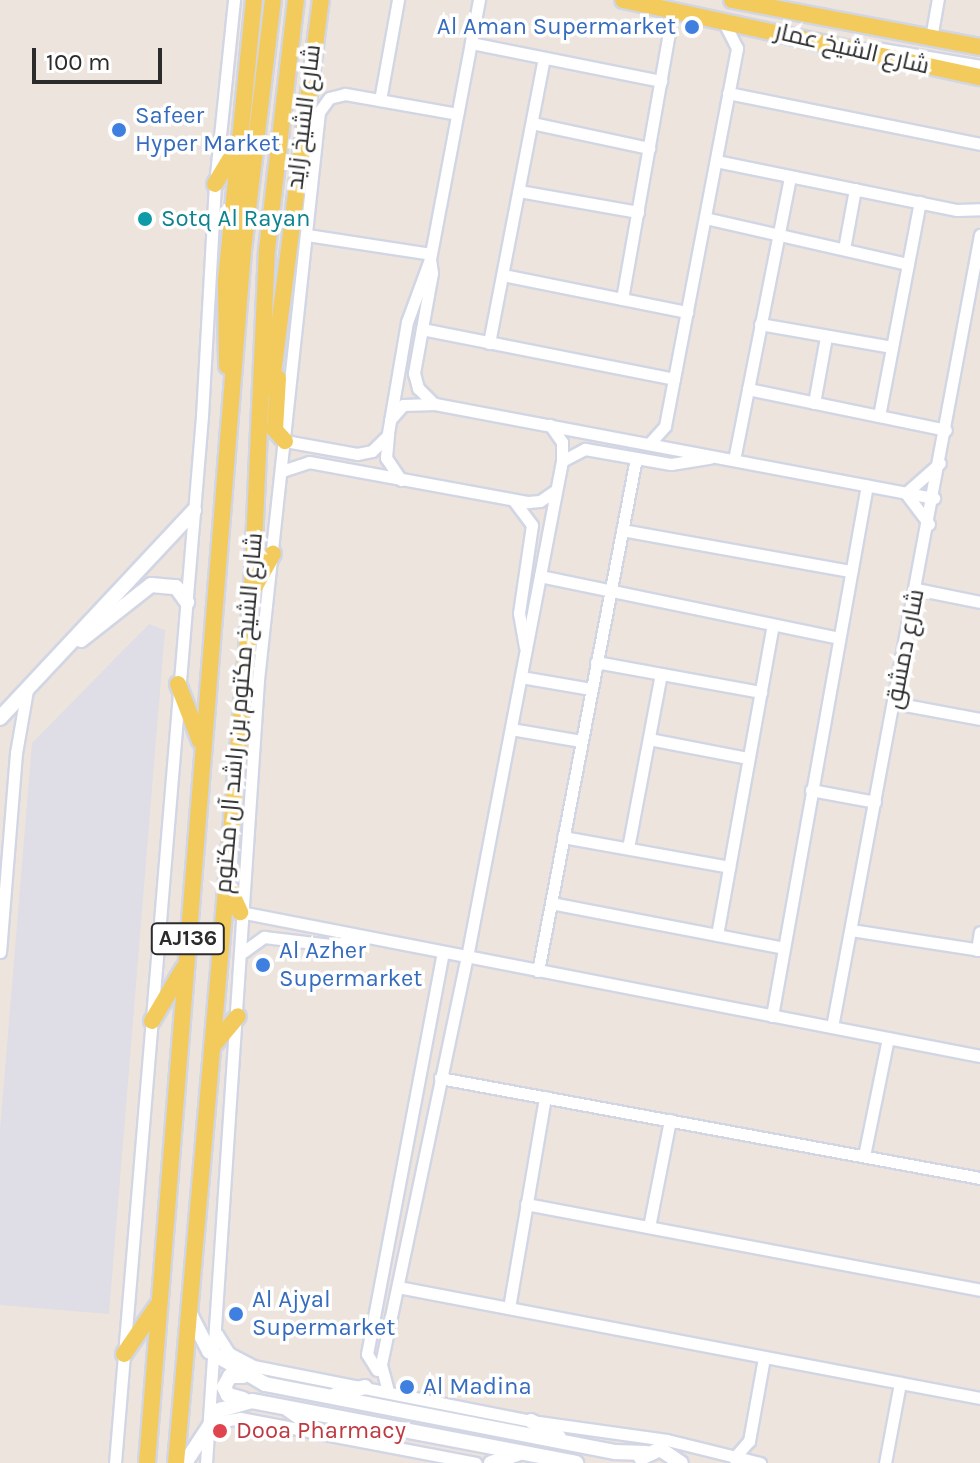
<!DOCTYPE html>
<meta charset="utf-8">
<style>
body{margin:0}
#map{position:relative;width:980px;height:1463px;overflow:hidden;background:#ede5dd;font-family:Karla,Cairo,sans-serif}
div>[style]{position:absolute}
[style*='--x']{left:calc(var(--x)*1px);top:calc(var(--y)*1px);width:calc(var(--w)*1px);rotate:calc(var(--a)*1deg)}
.industrial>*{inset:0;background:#dfdde5}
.roads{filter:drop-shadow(2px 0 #d2d6e4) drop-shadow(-2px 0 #d2d6e4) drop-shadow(0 2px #d2d6e4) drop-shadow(0 -2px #d2d6e4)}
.minor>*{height:11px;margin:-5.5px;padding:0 5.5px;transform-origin:5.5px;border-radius:5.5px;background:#fff}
.tertiary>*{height:14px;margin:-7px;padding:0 7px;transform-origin:7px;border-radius:7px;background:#fff}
.secondary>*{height:14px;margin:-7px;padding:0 7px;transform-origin:7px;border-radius:7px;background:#fff}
.primary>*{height:16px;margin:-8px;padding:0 8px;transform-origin:8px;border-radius:8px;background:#f3cb5c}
.dots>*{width:22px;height:22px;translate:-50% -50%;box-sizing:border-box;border:4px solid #fff;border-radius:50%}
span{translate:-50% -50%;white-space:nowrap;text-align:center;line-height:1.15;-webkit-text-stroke:7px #fff;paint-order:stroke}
.shield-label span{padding:2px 6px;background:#fff;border:2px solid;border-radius:6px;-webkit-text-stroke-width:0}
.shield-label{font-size:22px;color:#2b2b2b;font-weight:700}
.shop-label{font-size:24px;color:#366cbe}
.right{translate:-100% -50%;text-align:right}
.left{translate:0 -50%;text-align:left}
.street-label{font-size:24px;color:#2b2b2b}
.culture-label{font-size:24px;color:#0d838f}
.health-label{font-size:24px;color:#be3a42}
.scale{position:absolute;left:32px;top:48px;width:130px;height:36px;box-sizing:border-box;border:4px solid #2b2b2b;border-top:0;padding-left:10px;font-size:24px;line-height:28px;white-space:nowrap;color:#2b2b2b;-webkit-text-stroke:6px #fff;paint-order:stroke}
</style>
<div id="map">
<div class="industrial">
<i style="clip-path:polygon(149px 624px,165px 630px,109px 1314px,0 1305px,0 1130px,32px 743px)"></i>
</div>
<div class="roads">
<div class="minor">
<i style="--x:931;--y:38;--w:39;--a:-80"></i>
<i style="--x:471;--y:43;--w:194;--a:11.3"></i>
<i style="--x:876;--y:48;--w:106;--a:9.8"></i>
<i style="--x:728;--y:93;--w:257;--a:11.4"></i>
<i style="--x:380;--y:100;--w:102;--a:-79.8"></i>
<i style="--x:532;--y:123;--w:120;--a:12.1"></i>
<i style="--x:716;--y:161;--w:246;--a:11.5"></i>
<i style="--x:957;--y:210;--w:23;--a:-2"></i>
<i style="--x:519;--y:191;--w:121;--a:10"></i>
<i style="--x:705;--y:218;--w:208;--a:12.8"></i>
<i style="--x:307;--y:235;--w:125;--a:8.7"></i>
<i style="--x:844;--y:249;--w:61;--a:-79.6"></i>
<i style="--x:430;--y:259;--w:14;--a:82"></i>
<i style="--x:432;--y:273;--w:102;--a:100.2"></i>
<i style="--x:414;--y:373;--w:16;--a:75"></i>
<i style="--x:418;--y:388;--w:20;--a:45"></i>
<i style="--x:503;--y:275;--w:188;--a:11.4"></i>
<i style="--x:622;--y:299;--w:292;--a:-80"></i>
<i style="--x:760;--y:324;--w:134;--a:9.9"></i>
<i style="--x:422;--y:329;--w:257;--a:11.2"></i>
<i style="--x:489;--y:343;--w:290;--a:-79.1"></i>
<i style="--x:748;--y:389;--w:202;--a:11.7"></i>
<i style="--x:814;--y:403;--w:67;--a:-79.7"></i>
<i style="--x:879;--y:416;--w:218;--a:-79.2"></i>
<i style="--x:390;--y:420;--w:20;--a:-49"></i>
<i style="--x:403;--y:405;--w:32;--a:-2"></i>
<i style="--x:435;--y:404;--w:508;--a:10.67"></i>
<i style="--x:285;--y:441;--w:73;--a:10.2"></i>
<i style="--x:357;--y:454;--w:15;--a:-11"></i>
<i style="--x:372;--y:451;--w:20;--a:-45"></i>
<i style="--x:649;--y:444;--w:24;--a:-48"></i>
<i style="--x:665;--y:426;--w:385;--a:-79.2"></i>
<i style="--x:737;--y:48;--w:28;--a:-117"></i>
<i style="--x:734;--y:460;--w:289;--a:-78.8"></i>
<i style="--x:562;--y:461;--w:26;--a:-28"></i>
<i style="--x:585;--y:449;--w:87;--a:9.9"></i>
<i style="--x:671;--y:464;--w:39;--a:-9"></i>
<i style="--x:282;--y:471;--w:28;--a:-18"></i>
<i style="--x:309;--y:462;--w:223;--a:10.4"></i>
<i style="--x:528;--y:502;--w:12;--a:-5"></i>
<i style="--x:540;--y:501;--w:18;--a:-34"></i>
<i style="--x:401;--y:480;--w:27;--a:-124"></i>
<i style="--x:386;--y:458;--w:25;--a:-85"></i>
<i style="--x:388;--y:433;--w:113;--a:-80.3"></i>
<i style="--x:407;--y:322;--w:67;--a:-69.9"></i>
<i style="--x:430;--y:259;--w:264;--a:-79.3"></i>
<i style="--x:514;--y:501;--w:30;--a:53"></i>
<i style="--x:532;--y:525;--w:89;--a:98.4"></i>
<i style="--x:519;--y:613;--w:34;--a:80"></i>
<i style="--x:929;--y:524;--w:39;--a:-127"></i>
<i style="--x:906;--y:493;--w:45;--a:-41.4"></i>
<i style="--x:622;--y:530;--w:233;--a:10.2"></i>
<i style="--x:540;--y:576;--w:305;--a:11.7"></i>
<i style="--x:916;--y:589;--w:65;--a:11.5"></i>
<i style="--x:596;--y:662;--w:168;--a:10.3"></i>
<i style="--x:521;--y:677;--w:71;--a:9.7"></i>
<i style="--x:894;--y:703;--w:87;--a:10.5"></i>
<i style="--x:511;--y:729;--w:71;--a:9.7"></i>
<i style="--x:649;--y:739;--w:101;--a:10.9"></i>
<i style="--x:811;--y:790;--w:65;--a:10.6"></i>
<i style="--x:563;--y:837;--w:169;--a:10.2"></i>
<i style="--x:628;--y:848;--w:177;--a:-79.3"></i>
<i style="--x:551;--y:903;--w:237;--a:10.9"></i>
<i style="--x:240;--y:912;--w:754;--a:11.01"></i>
<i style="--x:851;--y:930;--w:131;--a:8.8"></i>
<i style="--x:717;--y:935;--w:315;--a:-79.8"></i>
<i style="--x:977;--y:950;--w:18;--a:-81"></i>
<i style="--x:0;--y:952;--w:200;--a:-85.4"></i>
<i style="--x:16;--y:753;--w:64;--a:-80.1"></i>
<i style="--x:243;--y:952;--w:26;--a:-36"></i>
<i style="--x:264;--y:937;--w:67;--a:6.8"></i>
<i style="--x:331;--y:945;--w:33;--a:-11"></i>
<i style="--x:538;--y:971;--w:522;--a:-79.18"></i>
<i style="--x:772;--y:1016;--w:539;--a:-79.86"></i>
<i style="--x:832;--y:1027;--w:806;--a:-79.42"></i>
<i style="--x:440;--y:1078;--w:549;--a:10.49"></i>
<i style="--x:864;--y:1156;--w:120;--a:-78.5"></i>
<i style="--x:526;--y:1204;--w:462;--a:10.7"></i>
<i style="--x:649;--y:1227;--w:109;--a:-78.9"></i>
<i style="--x:398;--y:1287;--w:592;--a:10.8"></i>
<i style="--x:509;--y:1308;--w:214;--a:-80.3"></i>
<i style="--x:217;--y:1334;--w:22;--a:58"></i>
<i style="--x:229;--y:1353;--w:27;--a:28"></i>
<i style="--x:253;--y:1366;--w:283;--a:11.2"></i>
<i style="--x:531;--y:1421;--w:137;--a:8"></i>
<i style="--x:667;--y:1440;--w:96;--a:13.9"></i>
<i style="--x:377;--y:1370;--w:19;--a:-122"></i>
<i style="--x:367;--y:1354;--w:408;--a:-79.3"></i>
<i style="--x:388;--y:1391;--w:28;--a:-105"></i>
<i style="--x:381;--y:1364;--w:416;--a:-78.1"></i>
<i style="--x:467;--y:957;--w:505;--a:-79.16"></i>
<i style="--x:562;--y:461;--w:19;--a:-90"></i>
<i style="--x:562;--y:442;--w:21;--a:-125"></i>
<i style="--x:210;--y:1423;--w:30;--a:-9"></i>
<i style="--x:240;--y:1418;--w:240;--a:10.8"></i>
<i style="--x:734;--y:1458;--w:23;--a:-49"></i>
<i style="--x:749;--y:1441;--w:84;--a:-79.8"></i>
<i style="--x:115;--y:1463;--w:1051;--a:-85.25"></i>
<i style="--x:202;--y:416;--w:232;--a:-86.8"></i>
<i style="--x:215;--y:184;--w:185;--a:-84.1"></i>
<i style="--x:206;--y:1463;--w:785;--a:-86.2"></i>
<i style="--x:258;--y:680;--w:571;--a:-83.87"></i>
<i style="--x:319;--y:112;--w:17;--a:-54"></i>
<i style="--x:329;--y:98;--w:16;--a:-14"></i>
<i style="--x:345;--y:94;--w:114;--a:10.1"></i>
<i style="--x:885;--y:1463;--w:81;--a:-79.4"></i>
</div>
<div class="tertiary">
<i style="--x:81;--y:640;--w:89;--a:-38.2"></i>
<i style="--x:151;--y:585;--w:25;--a:5"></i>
<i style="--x:176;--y:587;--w:19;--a:54"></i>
<i style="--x:0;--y:718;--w:284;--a:-46.9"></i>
</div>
<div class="secondary">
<i style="--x:190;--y:1314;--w:42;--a:62.8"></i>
<i style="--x:209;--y:1351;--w:65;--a:30.5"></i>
<i style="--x:265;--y:1384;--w:357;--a:11"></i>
<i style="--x:615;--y:1452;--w:31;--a:2"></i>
<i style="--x:335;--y:1395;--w:31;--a:-15"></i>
<i style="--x:243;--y:1399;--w:16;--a:-165"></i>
<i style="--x:228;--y:1395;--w:9;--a:-117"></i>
<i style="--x:224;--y:1387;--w:13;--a:-61"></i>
<i style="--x:230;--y:1376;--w:13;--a:0"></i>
<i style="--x:289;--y:1410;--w:40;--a:34.9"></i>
<i style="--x:531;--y:1421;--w:32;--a:30"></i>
<i style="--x:641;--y:1458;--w:21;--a:-25"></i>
<i style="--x:660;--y:1449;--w:25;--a:34"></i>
<i style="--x:185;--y:1463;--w:64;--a:-56.6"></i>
<i style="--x:220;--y:1410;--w:33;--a:-16"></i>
<i style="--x:252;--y:1401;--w:330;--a:10.8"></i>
<i style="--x:491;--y:1463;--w:28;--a:-19"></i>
</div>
<div class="primary">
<i style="--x:623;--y:0;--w:365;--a:12.2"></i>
<i style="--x:732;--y:0;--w:252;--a:10.7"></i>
<i style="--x:215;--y:184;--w:41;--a:-59"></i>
<i style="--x:227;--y:366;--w:86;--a:-90.7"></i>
<i style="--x:226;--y:280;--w:281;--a:-84.3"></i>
<i style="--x:278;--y:378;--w:52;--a:93.3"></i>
<i style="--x:275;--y:430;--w:15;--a:48"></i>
<i style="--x:271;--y:389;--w:392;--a:-82.7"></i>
<i style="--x:255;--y:586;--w:37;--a:-61"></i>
<i style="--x:178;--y:684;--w:61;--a:68.9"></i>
<i style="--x:228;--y:886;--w:29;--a:65"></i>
<i style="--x:152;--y:1021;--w:61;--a:-59.2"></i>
<i style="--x:212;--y:1047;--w:40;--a:-50"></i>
<i style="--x:124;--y:1354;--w:58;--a:-55.5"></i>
<i style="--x:147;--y:1463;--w:1216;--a:-85.47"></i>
<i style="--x:243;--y:251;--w:253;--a:-83.2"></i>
<i style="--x:176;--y:1463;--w:875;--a:-85.02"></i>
<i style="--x:252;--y:591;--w:341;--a:-87.5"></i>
<i style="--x:267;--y:250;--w:252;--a:-83.4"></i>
</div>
</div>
<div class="dots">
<i style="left:692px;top:27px;background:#3f7fe0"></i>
<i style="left:119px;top:130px;background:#3f7fe0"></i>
<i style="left:145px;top:219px;background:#0f9aa8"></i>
<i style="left:263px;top:965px;background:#3f7fe0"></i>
<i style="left:236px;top:1314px;background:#3f7fe0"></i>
<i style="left:407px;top:1387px;background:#3f7fe0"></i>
<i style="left:220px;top:1431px;background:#e0444e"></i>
</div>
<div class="shield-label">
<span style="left:188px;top:939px">AJ136</span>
</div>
<div class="shop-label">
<span class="right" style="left:676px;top:27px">Al Aman Supermarket</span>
<span class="left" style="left:135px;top:130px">Safeer<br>Hyper Market</span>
<span class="left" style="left:279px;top:965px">Al Azher<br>Supermarket</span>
<span class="left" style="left:252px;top:1314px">Al Ajyal<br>Supermarket</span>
<span class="left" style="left:423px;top:1387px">Al Madina</span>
</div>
<div class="street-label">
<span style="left:852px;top:49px;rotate:13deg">شارع الشيخ عمار</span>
<span style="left:304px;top:117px;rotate:-83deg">شارع الشيخ زايد</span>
<span style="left:905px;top:649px;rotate:-79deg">شارع دمشق</span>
<span style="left:239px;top:713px;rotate:-85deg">شارع الشيخ مكتوم بن راشد آل مكتوم</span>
</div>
<div class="culture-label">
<span class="left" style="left:161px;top:219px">Sotq Al Rayan</span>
</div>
<div class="health-label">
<span class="left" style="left:236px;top:1431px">Dooa Pharmacy</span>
</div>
<div class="scale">100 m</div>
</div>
